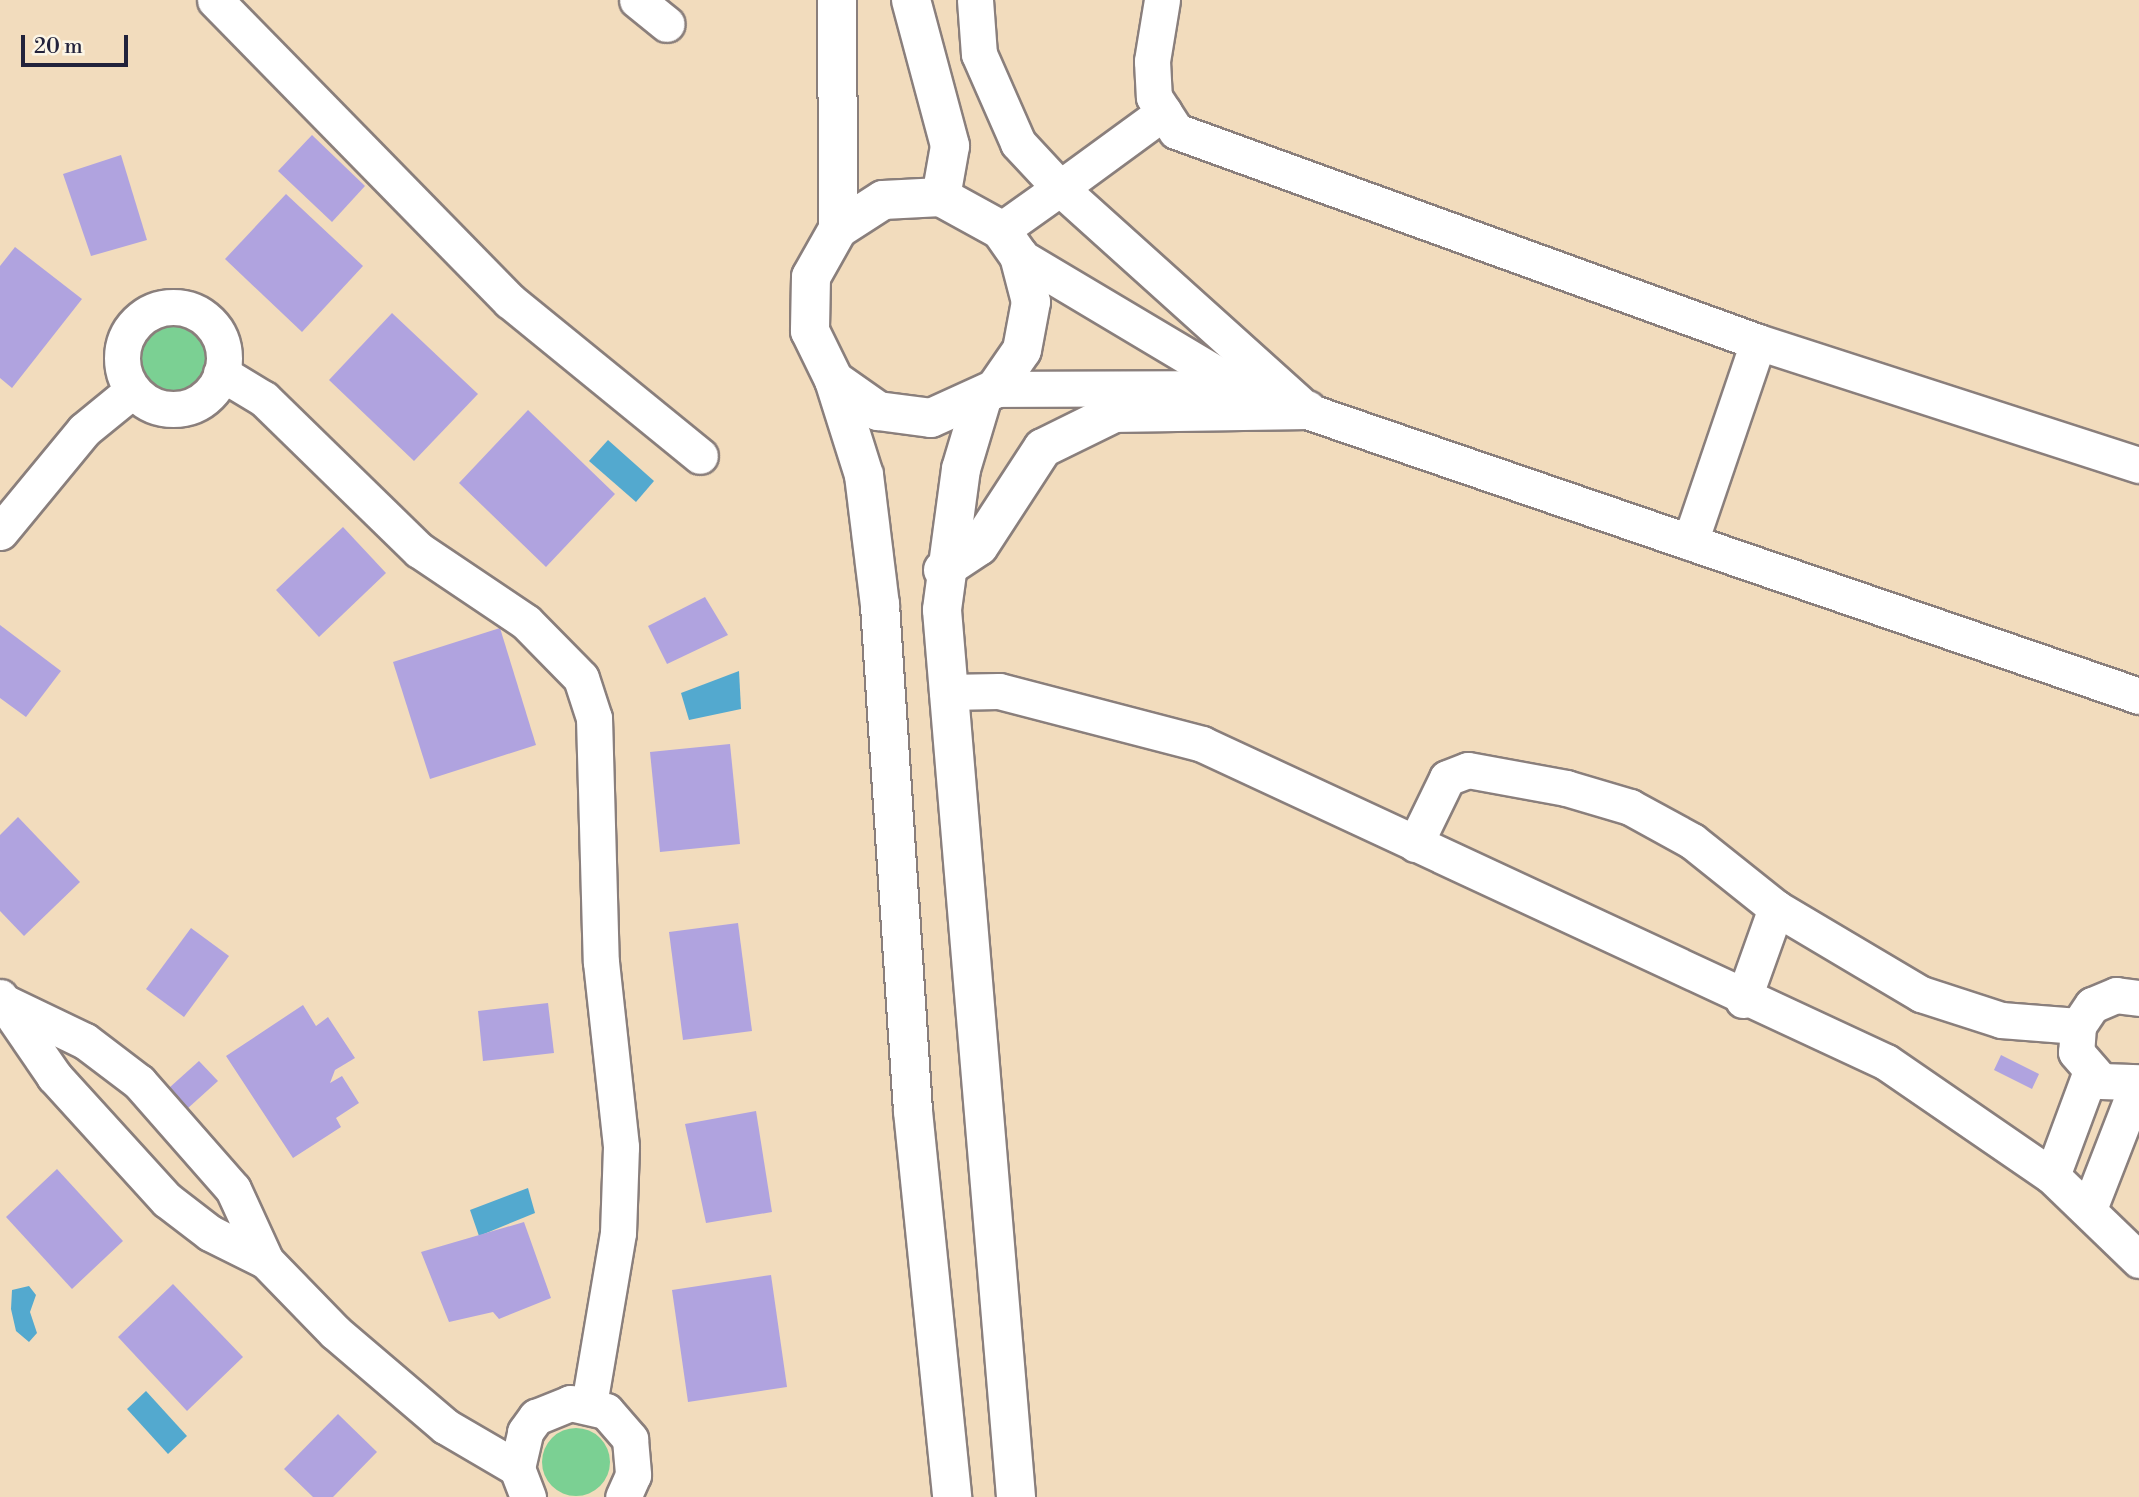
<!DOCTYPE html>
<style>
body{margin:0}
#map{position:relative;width:2139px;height:1497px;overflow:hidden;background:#f2dcbd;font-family:"Libre Bodoni",serif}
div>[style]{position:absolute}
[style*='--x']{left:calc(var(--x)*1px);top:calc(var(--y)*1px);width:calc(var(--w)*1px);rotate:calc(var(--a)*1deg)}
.green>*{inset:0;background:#7bd093}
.round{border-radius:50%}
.water>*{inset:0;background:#53a9cf}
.building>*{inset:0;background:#b0a3df}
.roads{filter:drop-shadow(2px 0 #8a7f7c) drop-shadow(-2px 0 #8a7f7c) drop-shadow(0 2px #8a7f7c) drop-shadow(0 -2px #8a7f7c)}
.minor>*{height:35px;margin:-17.5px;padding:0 17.5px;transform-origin:17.5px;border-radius:17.5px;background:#fff}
.minor>.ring{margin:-17.5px;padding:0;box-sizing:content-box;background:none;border:35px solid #fff;border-radius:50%}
.tertiary>*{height:38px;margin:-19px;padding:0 19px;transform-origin:19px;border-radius:19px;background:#fff}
span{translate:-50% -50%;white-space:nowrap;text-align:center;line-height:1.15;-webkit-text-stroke:7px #fcf5e5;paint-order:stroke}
.scale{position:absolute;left:21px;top:35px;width:107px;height:32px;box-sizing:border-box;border:4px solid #22223b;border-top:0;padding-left:9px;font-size:21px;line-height:24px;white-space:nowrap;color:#22223b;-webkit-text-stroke:5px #fcf5e5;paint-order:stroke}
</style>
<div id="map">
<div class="green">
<i class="round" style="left:139px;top:325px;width:68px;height:68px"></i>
<i class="round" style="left:542px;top:1428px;width:68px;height:68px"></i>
</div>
<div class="water">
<i style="clip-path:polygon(608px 440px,654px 481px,636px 502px,589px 461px)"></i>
<i style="clip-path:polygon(739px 671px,741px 709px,689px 720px,681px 693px)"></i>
<i style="clip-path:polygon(528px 1188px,535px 1213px,479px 1236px,470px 1210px)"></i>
<i style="clip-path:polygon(29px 1286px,36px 1295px,30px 1312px,37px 1333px,29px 1342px,16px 1331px,11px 1309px,12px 1290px)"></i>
<i style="clip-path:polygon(146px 1391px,187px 1436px,168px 1454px,127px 1409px)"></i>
</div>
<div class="building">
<i style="clip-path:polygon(312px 135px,365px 186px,332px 222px,278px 171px)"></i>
<i style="clip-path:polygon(121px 155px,147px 240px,91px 256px,63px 174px)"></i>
<i style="clip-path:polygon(286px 194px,363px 266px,302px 332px,225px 259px)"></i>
<i style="clip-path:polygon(15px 247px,82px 299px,12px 388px,0 378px,0 266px)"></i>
<i style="clip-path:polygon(392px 313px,478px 394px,414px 461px,329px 380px)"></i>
<i style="clip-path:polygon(528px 410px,615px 494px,546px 567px,459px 483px)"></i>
<i style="clip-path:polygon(343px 527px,386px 573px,319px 637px,276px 590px)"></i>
<i style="clip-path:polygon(705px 597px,728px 635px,667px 664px,648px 626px)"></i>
<i style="clip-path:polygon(0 625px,61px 671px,26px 717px,0 698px)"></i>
<i style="clip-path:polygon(500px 628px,536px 745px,430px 779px,393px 662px)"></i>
<i style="clip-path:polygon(730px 744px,740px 844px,660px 852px,650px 752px)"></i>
<i style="clip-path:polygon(18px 817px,80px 882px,24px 936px,0 911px,0 835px)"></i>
<i style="clip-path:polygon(738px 923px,752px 1031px,683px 1040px,669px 932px)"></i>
<i style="clip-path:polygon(191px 928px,229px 956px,184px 1017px,146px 989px)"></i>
<i style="clip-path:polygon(548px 1003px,554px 1053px,483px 1061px,478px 1011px)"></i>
<i style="clip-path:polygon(303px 1005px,316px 1026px,328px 1017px,355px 1058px,335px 1070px,330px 1083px,342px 1076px,359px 1103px,336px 1118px,341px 1127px,293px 1158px,226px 1056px)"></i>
<i style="clip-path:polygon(2001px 1055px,2039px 1074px,2032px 1089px,1994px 1070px)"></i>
<i style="clip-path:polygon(199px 1061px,218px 1081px,187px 1109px,169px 1088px)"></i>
<i style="clip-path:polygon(756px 1111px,772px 1212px,706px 1223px,685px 1124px)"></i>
<i style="clip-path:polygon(57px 1169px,123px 1241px,72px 1289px,6px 1217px)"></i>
<i style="clip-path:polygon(524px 1222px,551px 1298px,499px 1319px,493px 1312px,449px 1322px,421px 1252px)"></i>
<i style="clip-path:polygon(771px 1275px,787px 1387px,688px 1402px,672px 1290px)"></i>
<i style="clip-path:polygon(173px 1284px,243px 1357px,187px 1411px,118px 1337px)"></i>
<i style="clip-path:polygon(338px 1414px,377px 1452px,333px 1497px,313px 1497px,284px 1469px)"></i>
</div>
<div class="roads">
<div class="minor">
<i style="--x:215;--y:0;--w:421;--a:45.6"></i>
<i style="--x:510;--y:301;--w:245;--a:39.2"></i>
<i style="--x:637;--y:0;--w:38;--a:39"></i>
<i style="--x:975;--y:0;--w:54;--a:85.8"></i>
<i style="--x:979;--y:54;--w:97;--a:66.3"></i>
<i style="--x:1018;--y:143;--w:62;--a:47"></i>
<i style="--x:1060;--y:188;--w:72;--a:144.6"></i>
<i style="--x:1162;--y:0;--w:62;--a:99.3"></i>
<i style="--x:1152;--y:61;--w:36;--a:87"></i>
<i style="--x:1154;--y:97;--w:40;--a:57.1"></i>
<i style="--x:1176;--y:131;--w:619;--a:19.93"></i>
<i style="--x:1758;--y:342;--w:400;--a:17.9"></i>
<i style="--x:1164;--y:112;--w:129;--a:143.8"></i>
<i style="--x:1060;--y:188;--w:321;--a:42"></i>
<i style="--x:1019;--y:256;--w:257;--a:30.8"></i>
<i style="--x:1240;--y:388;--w:950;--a:18.91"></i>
<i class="ring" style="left:122px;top:307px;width:67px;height:67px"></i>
<i style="--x:221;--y:373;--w:50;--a:31.2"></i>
<i style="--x:264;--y:399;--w:216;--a:44.3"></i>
<i style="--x:419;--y:550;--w:129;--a:33.9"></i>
<i style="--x:526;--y:622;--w:78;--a:45.5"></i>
<i style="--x:581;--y:678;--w:42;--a:72"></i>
<i style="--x:594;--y:718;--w:244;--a:88.4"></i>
<i style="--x:601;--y:962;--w:186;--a:83.8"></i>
<i style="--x:621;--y:1147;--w:86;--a:92"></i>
<i style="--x:618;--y:1233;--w:173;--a:99.6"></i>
<i style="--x:995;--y:389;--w:245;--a:-0.2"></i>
<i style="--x:0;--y:532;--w:132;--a:-50.5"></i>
<i style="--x:84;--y:430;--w:63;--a:-39.2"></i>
<i style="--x:1690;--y:542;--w:211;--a:-71.2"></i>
<i style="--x:947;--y:692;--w:52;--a:-1.1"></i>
<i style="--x:999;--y:691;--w:210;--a:14.6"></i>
<i style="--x:1202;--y:744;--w:754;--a:24.93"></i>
<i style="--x:1886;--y:1062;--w:201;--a:34.5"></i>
<i style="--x:2052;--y:1176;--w:121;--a:44"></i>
<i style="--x:1415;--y:844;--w:73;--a:-64.1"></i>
<i style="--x:1447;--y:778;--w:22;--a:-21"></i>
<i style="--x:1468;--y:770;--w:100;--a:10.4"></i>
<i style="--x:1566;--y:788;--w:67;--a:16.5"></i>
<i style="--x:1630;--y:807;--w:71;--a:28.7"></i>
<i style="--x:1692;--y:841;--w:107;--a:38.6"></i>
<i style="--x:1776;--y:908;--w:169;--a:30.7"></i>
<i style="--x:1921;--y:994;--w:84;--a:18"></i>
<i style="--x:2001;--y:1020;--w:77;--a:4.5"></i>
<i style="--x:0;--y:997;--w:96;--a:55.6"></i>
<i style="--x:54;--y:1076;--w:168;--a:47.7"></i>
<i style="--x:167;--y:1200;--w:54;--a:37.5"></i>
<i style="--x:210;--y:1233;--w:63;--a:26.6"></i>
<i style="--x:266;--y:1261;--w:99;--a:45.8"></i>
<i style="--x:335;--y:1332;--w:145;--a:40.5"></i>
<i style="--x:445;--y:1426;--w:83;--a:30.3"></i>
<i style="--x:2139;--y:998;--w:23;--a:-173"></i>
<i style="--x:2116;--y:995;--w:26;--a:157"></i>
<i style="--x:2092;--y:1005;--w:25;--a:124"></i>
<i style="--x:2078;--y:1026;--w:26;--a:94"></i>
<i style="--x:2076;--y:1052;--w:38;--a:49"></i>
<i style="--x:2101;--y:1081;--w:38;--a:2"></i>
<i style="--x:1743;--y:1000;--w:98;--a:-70.3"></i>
<i style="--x:8;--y:1004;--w:85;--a:25.7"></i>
<i style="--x:85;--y:1041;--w:68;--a:37.2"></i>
<i style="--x:139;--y:1082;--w:142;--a:48.7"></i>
<i style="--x:233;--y:1189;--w:79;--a:65.4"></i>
<i style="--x:2052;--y:1176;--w:109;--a:-69.6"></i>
<i style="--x:2089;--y:1209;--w:135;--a:-68.7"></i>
<i style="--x:528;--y:1497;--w:31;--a:-111"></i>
<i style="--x:517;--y:1468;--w:37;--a:-77"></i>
<i style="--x:525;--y:1432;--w:19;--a:-54"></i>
<i style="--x:536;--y:1417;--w:37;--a:-22"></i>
<i style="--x:570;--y:1403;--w:37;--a:13"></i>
<i style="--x:606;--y:1411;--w:37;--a:49"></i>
<i style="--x:630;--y:1439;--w:36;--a:85"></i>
<i style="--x:633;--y:1475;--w:24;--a:114"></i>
</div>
<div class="tertiary">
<i style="--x:837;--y:0;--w:229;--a:89.7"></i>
<i style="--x:911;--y:0;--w:151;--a:75"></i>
<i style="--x:950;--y:146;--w:52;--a:100"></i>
<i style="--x:834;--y:380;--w:54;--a:35.2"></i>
<i style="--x:878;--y:411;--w:53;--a:7.5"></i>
<i style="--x:931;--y:418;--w:70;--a:-24.4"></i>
<i style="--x:995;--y:389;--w:47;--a:-55.3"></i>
<i style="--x:1022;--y:350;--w:49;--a:-79.4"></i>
<i style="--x:1031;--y:302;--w:48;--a:-104.6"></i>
<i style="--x:1019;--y:256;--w:32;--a:-125"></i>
<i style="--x:1001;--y:230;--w:68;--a:-151.2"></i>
<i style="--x:941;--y:197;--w:58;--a:177"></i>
<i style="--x:883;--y:200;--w:54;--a:147.2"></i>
<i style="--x:838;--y:229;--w:55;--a:119.4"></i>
<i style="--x:811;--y:277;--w:54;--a:91.1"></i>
<i style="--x:810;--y:331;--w:55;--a:63.9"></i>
<i style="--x:834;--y:380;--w:100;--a:72.5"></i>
<i style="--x:864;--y:475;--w:131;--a:83"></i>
<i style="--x:880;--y:605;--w:507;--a:86.27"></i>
<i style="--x:913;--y:1111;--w:388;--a:84.2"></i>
<i style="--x:982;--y:399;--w:73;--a:106.7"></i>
<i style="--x:961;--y:469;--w:142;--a:97.7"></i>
<i style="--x:942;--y:610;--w:890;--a:85.23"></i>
<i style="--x:943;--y:570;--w:43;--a:-33.7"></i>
<i style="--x:979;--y:546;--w:117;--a:-56.9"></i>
<i style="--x:1043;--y:448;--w:79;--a:-26.2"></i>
<i style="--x:1114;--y:413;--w:193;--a:-0.9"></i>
</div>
</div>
<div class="scale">20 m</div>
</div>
